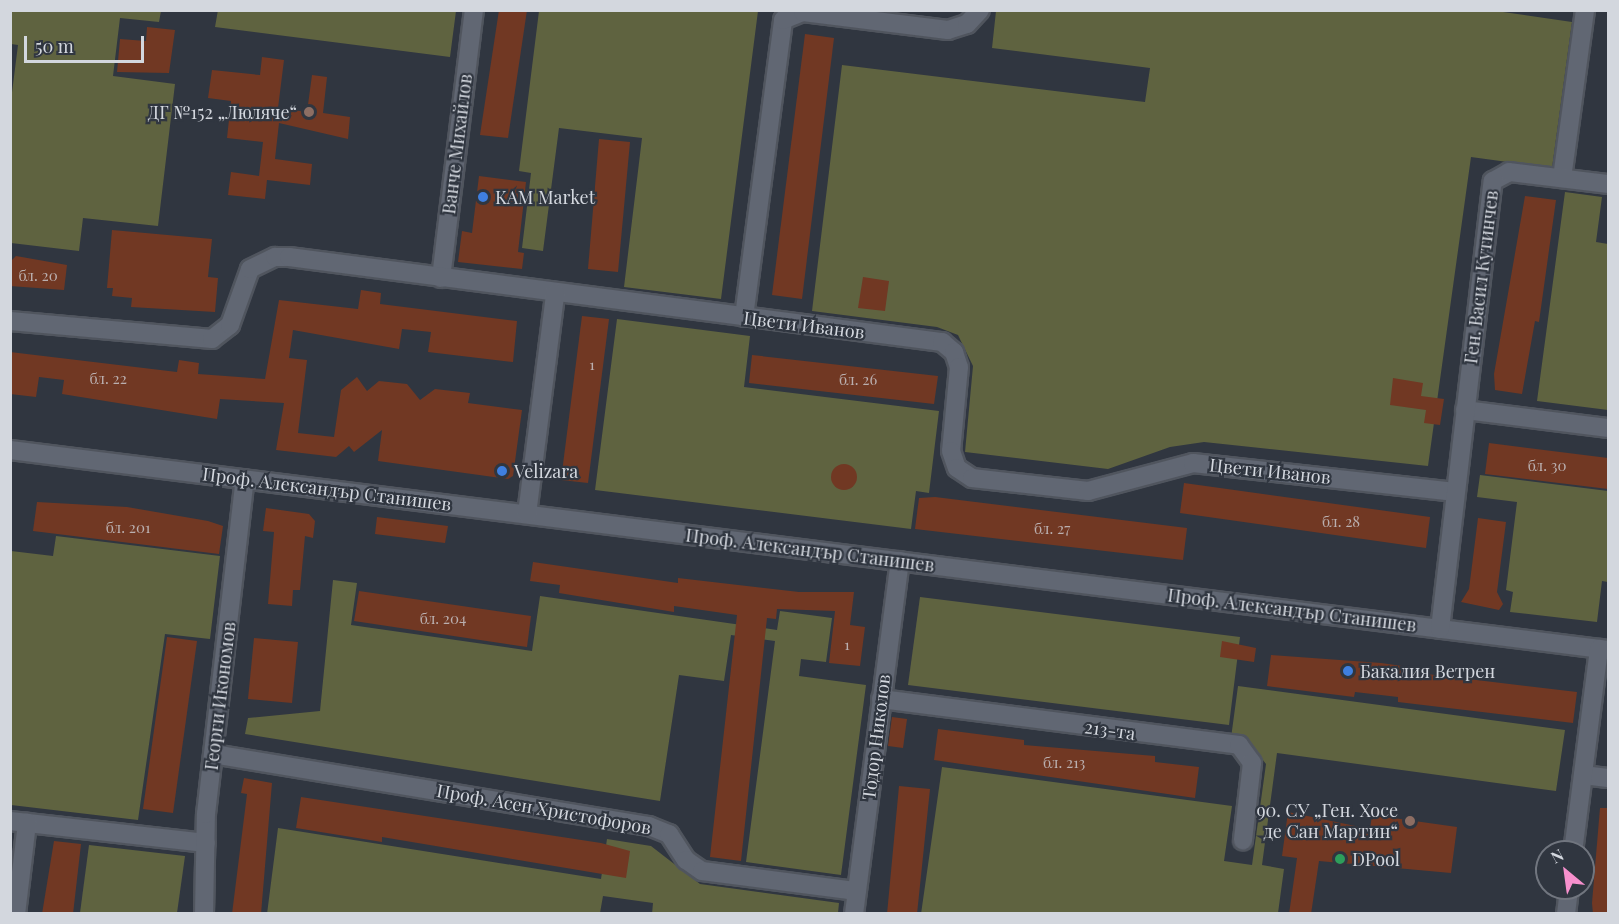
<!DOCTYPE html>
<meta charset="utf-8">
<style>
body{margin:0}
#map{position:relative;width:1619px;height:924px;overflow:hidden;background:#303640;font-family:"Playfair Display",serif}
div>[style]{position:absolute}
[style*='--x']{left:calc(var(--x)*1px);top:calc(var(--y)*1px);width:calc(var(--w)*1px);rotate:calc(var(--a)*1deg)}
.green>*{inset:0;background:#5f6340}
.building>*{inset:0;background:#713823}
.round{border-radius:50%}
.roads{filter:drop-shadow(2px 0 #50555e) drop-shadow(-2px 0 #50555e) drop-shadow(0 2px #50555e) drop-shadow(0 -2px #50555e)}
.minor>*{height:18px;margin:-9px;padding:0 9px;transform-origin:9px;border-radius:9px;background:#616773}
.dots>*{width:16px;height:16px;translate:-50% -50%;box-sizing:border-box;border:3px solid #303640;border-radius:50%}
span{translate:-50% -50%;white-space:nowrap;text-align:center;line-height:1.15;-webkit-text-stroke:4.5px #303640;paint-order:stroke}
.number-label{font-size:15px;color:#baafaf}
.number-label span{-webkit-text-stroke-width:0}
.poi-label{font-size:18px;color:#d3d7de}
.right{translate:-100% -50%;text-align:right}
.left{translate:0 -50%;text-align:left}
.street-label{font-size:18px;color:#d3d7de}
.frame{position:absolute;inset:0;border:12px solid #d3d7de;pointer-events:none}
.north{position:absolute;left:1535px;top:840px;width:60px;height:60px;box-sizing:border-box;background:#303640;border:2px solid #71767f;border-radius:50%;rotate:331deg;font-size:16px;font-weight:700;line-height:24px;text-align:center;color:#d3d7de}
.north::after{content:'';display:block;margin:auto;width:21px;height:27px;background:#f790cd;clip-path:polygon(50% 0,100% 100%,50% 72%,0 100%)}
.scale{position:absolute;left:24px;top:36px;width:120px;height:27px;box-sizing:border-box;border:3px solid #d3d7de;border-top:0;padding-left:8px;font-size:18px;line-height:21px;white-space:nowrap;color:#d3d7de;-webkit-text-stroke:4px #303640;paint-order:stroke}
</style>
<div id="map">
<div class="green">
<i style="clip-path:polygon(11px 10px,161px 11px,159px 22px,120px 18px,113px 76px,175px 84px,158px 226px,83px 218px,79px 251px,11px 243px,10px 108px,18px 45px,11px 44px)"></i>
<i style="clip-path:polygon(218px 10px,431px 12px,456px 11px,450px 57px,215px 27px)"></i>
<i style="clip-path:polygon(1489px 10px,1572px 22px,1552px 168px,1471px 157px,1428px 466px,1204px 442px,1170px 447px,1108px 469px,965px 452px,973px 366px,958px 335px,937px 327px,812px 311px,842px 65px,1145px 102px,1150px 68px,992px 48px,996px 11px)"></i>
<i style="clip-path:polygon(539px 11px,758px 11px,721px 299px,624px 287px,642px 138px,559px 128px,543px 251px,522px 248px,531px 173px,519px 171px)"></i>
<i style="clip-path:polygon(1565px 192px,1602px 197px,1596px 242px,1608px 244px,1608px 410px,1537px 401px)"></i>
<i style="clip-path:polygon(617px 319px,750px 336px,744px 387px,939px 411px,929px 493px,916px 491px,911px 529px,595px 490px)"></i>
<i style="clip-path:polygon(1480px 475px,1608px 491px,1608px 582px,1602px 581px,1597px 622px,1510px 612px,1513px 592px,1506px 590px,1517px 502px,1477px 497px)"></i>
<i style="clip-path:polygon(56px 536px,220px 556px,210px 639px,165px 634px,138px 820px,11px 805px,11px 551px,53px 556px)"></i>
<i style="clip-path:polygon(333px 580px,357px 583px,351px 625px,532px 651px,540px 596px,777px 630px,780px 611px,832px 618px,826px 662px,801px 659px,799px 676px,866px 685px,841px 875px,746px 862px,775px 641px,731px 635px,724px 681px,679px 675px,660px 801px,245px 734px,248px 718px,320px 711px)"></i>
<i style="clip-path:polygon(920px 597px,1240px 637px,1229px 725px,908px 685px)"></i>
<i style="clip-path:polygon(1238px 686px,1565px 730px,1556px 791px,1277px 753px,1262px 865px,1284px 869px,1278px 913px,921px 914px,942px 767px,1232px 806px,1224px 861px,1252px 865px,1266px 764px,1248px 741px,1231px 738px)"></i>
<i style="clip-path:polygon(278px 828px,601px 879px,607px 839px,651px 846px,700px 884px,839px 903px,838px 913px,652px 914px,653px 903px,603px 896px,600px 913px,267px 914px)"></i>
<i style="clip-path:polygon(89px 845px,185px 856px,177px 913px,80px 913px)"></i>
</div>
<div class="building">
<i style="clip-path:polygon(499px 10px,527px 10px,508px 138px,480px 135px)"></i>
<i style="clip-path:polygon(147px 27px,175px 30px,169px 73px,117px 72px,120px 39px,146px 41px)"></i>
<i style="clip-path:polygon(805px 34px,834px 38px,802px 299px,772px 295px)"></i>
<i style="clip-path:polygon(262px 57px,284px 60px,278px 108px,307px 112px,312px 75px,327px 77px,323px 113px,350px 117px,348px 139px,279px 123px,275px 159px,312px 164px,310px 185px,267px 180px,265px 199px,228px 195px,231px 172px,259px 176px,263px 142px,227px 138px,231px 101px,208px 98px,212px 70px,260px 75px)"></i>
<i style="clip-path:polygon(599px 139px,630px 142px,618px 272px,588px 269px)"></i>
<i style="clip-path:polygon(479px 176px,526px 182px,518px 252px,524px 253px,522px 269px,458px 262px,462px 231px,472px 233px)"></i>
<i style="clip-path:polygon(1525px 196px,1556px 200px,1539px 322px,1535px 321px,1522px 394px,1495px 390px,1494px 374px)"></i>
<i style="clip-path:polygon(112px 230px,212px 239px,208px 277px,218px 278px,215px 312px,131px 307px,132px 298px,112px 296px,113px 288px,107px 288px)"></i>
<i style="clip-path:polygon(16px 256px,67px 265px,64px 290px,10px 286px,10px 262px)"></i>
<i style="clip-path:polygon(863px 277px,889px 281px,885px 311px,858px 308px)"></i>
<i style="clip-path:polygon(361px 290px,381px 293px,380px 304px,517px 321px,513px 362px,428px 352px,431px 332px,402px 329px,399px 349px,293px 330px,289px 358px,307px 360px,298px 433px,334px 437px,341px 390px,357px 377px,367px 391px,379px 381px,407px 384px,420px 400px,435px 389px,470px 393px,468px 403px,522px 410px,513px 476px,508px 479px,378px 461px,382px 430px,354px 452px,349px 446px,336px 457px,276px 450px,284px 403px,220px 399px,217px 419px,62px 394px,64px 380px,39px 377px,36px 397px,10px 394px,10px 352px,177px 372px,179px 360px,199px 363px,198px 374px,265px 379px,279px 300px,358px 309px)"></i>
<i style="clip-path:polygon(582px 316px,609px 319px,588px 483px,561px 480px)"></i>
<i style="clip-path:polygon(752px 355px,938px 376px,934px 404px,749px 383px)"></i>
<i style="clip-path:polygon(1393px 378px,1423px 383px,1421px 396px,1444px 399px,1440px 425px,1424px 423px,1426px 410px,1390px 405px)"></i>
<i style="clip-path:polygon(1489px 443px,1608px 458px,1608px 489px,1485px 474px)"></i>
<i class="round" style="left:831px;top:464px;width:26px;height:26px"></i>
<i style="clip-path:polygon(1184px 483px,1430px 517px,1426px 548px,1180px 513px)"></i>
<i style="clip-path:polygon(935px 497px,1187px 528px,1183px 560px,915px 529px,919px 498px)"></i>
<i style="clip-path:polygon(37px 502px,127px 507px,208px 521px,223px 526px,219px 554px,33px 531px)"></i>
<i style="clip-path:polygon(266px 508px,309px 514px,315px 521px,313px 538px,305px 536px,300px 590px,293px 590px,292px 606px,268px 604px,274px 532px,263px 531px)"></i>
<i style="clip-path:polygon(377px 517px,448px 526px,445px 543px,375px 534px)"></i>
<i style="clip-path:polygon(1478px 518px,1506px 522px,1497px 592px,1503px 604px,1499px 610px,1461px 602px,1469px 589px)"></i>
<i style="clip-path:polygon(533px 562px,678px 583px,678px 578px,799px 592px,854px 592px,850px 625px,865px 627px,860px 666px,829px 663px,835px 611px,777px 609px,776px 619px,767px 618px,741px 861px,710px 857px,737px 615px,674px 606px,674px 612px,559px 593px,560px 585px,530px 581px)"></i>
<i style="clip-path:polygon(359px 591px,531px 616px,527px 647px,354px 621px)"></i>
<i style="clip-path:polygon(167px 637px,197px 641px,173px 813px,143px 809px)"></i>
<i style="clip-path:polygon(254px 638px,298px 642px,292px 703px,248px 699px)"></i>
<i style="clip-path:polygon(1222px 641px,1256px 648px,1254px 662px,1220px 657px)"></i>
<i style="clip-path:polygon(1271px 655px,1381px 663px,1402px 666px,1402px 671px,1577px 692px,1573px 723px,1398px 702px,1398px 697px,1355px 692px,1354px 697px,1267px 686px)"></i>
<i style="clip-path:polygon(892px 717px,907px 719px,903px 748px,888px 746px)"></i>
<i style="clip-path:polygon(938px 729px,1024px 740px,1024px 745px,1155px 756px,1155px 762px,1199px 767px,1195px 798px,934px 760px)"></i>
<i style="clip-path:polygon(244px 778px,272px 783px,261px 914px,232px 914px,247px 794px,241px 793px)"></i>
<i style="clip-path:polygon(899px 786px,930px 789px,917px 914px,887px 914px)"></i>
<i style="clip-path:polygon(301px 797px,601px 843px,630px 851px,626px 878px,382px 837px,382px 842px,296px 828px)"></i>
<i style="clip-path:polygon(1600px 808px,1608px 808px,1608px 914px,1593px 914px,1592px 903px)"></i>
<i style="clip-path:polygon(1288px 812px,1370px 829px,1372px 815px,1457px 827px,1451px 873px,1319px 861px,1311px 914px,1289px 914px,1297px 858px,1282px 856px)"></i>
<i style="clip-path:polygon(54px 841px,81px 844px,73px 914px,42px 914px)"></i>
</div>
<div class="roads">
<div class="minor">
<i style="--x:1562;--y:178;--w:170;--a:-82.2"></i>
<i style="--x:441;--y:278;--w:270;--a:-83"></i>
<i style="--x:744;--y:317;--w:300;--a:-82.5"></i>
<i style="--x:783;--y:20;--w:22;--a:-22"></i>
<i style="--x:803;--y:12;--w:146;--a:7.1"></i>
<i style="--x:948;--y:30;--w:20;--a:-18"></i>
<i style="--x:967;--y:24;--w:19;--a:-47"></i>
<i style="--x:10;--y:321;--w:203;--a:5.1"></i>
<i style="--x:212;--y:339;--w:23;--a:-38"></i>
<i style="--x:230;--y:325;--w:59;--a:-70.3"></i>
<i style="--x:250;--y:269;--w:28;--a:-26"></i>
<i style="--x:275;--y:257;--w:14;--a:0"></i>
<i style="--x:289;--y:257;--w:659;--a:7.42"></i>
<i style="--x:942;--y:342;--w:16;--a:40"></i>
<i style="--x:954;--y:352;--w:16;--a:72"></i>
<i style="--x:959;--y:367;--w:84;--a:95.4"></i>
<i style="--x:951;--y:451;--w:18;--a:71"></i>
<i style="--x:957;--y:468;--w:18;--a:34"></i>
<i style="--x:972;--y:478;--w:117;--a:6.4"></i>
<i style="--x:1088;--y:491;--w:109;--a:-14.9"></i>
<i style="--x:1193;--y:463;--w:264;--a:6.3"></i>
<i style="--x:1465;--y:410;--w:144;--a:7.2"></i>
<i style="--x:10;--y:450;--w:1610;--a:7.13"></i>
<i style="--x:527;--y:514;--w:222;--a:-82.7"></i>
<i style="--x:1440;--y:629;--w:451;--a:-83.3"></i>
<i style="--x:1493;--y:181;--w:18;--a:-29"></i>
<i style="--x:1509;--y:172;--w:100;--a:6.9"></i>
<i style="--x:881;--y:699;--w:361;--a:7.3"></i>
<i style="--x:1239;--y:745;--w:22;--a:54"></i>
<i style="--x:1252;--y:763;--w:78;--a:96.7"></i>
<i style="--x:213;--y:754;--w:442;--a:9.4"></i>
<i style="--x:649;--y:826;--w:22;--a:22"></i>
<i style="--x:669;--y:834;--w:31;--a:57"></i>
<i style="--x:686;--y:860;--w:19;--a:35"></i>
<i style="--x:702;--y:871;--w:156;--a:7.4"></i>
<i style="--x:1583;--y:775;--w:25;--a:7"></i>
<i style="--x:10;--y:821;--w:197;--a:6.4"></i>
<i style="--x:1573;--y:852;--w:205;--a:-82.7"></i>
<i style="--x:16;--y:914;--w:92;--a:-83.1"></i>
<i style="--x:204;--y:914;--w:100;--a:-88.9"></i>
<i style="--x:206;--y:814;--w:337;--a:-83.4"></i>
<i style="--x:854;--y:914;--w:356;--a:-82.6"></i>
<i style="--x:1566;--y:914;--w:26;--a:-83"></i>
</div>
</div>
<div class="dots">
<i style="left:309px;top:112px;background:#8d6e63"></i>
<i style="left:483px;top:197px;background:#3f7fe0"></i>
<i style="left:502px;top:471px;background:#3f7fe0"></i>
<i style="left:1348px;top:671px;background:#3f7fe0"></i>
<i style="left:1410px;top:821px;background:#8d6e63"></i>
<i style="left:1340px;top:859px;background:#2e9e5b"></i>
</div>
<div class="number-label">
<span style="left:38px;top:276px">бл. 20</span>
<span style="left:592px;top:365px">1</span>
<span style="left:108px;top:379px">бл. 22</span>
<span style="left:858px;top:380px">бл. 26</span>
<span style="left:1547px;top:466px">бл. 30</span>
<span style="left:1341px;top:522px">бл. 28</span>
<span style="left:128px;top:528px">бл. 201</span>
<span style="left:1052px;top:529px">бл. 27</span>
<span style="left:443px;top:619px">бл. 204</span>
<span style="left:847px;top:645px">1</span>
<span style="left:1064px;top:763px">бл. 213</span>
</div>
<div class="poi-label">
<span class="right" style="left:297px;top:112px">ДГ №152 „Люляче“</span>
<span class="left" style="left:495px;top:197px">KAM Market</span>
<span class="left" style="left:514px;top:471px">Velizara</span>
<span class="left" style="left:1360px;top:671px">Бакалия Ветрен</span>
<span class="right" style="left:1398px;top:821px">90. СУ „Ген. Хосе<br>де Сан Мартин“</span>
<span class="left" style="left:1352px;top:859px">DPool</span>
</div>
<div class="street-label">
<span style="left:457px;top:144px;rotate:-83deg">Ванче Михайлов</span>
<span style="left:1481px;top:277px;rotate:-83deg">Ген. Васил Кутинчев</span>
<span style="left:804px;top:325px;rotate:7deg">Цвети Иванов</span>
<span style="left:1270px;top:471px;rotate:6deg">Цвети Иванов</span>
<span style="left:327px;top:489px;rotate:7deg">Проф. Александър Станишев</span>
<span style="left:810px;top:550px;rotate:7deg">Проф. Александър Станишев</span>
<span style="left:1292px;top:610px;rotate:7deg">Проф. Александър Станишев</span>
<span style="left:220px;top:696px;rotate:-83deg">Георги Икономов</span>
<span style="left:1110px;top:730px;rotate:8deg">213-та</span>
<span style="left:876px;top:737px;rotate:-83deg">Тодор Николов</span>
<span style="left:544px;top:809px;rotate:10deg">Проф. Асен Христофоров</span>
</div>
<div class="frame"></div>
<div class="north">N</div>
<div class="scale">50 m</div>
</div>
